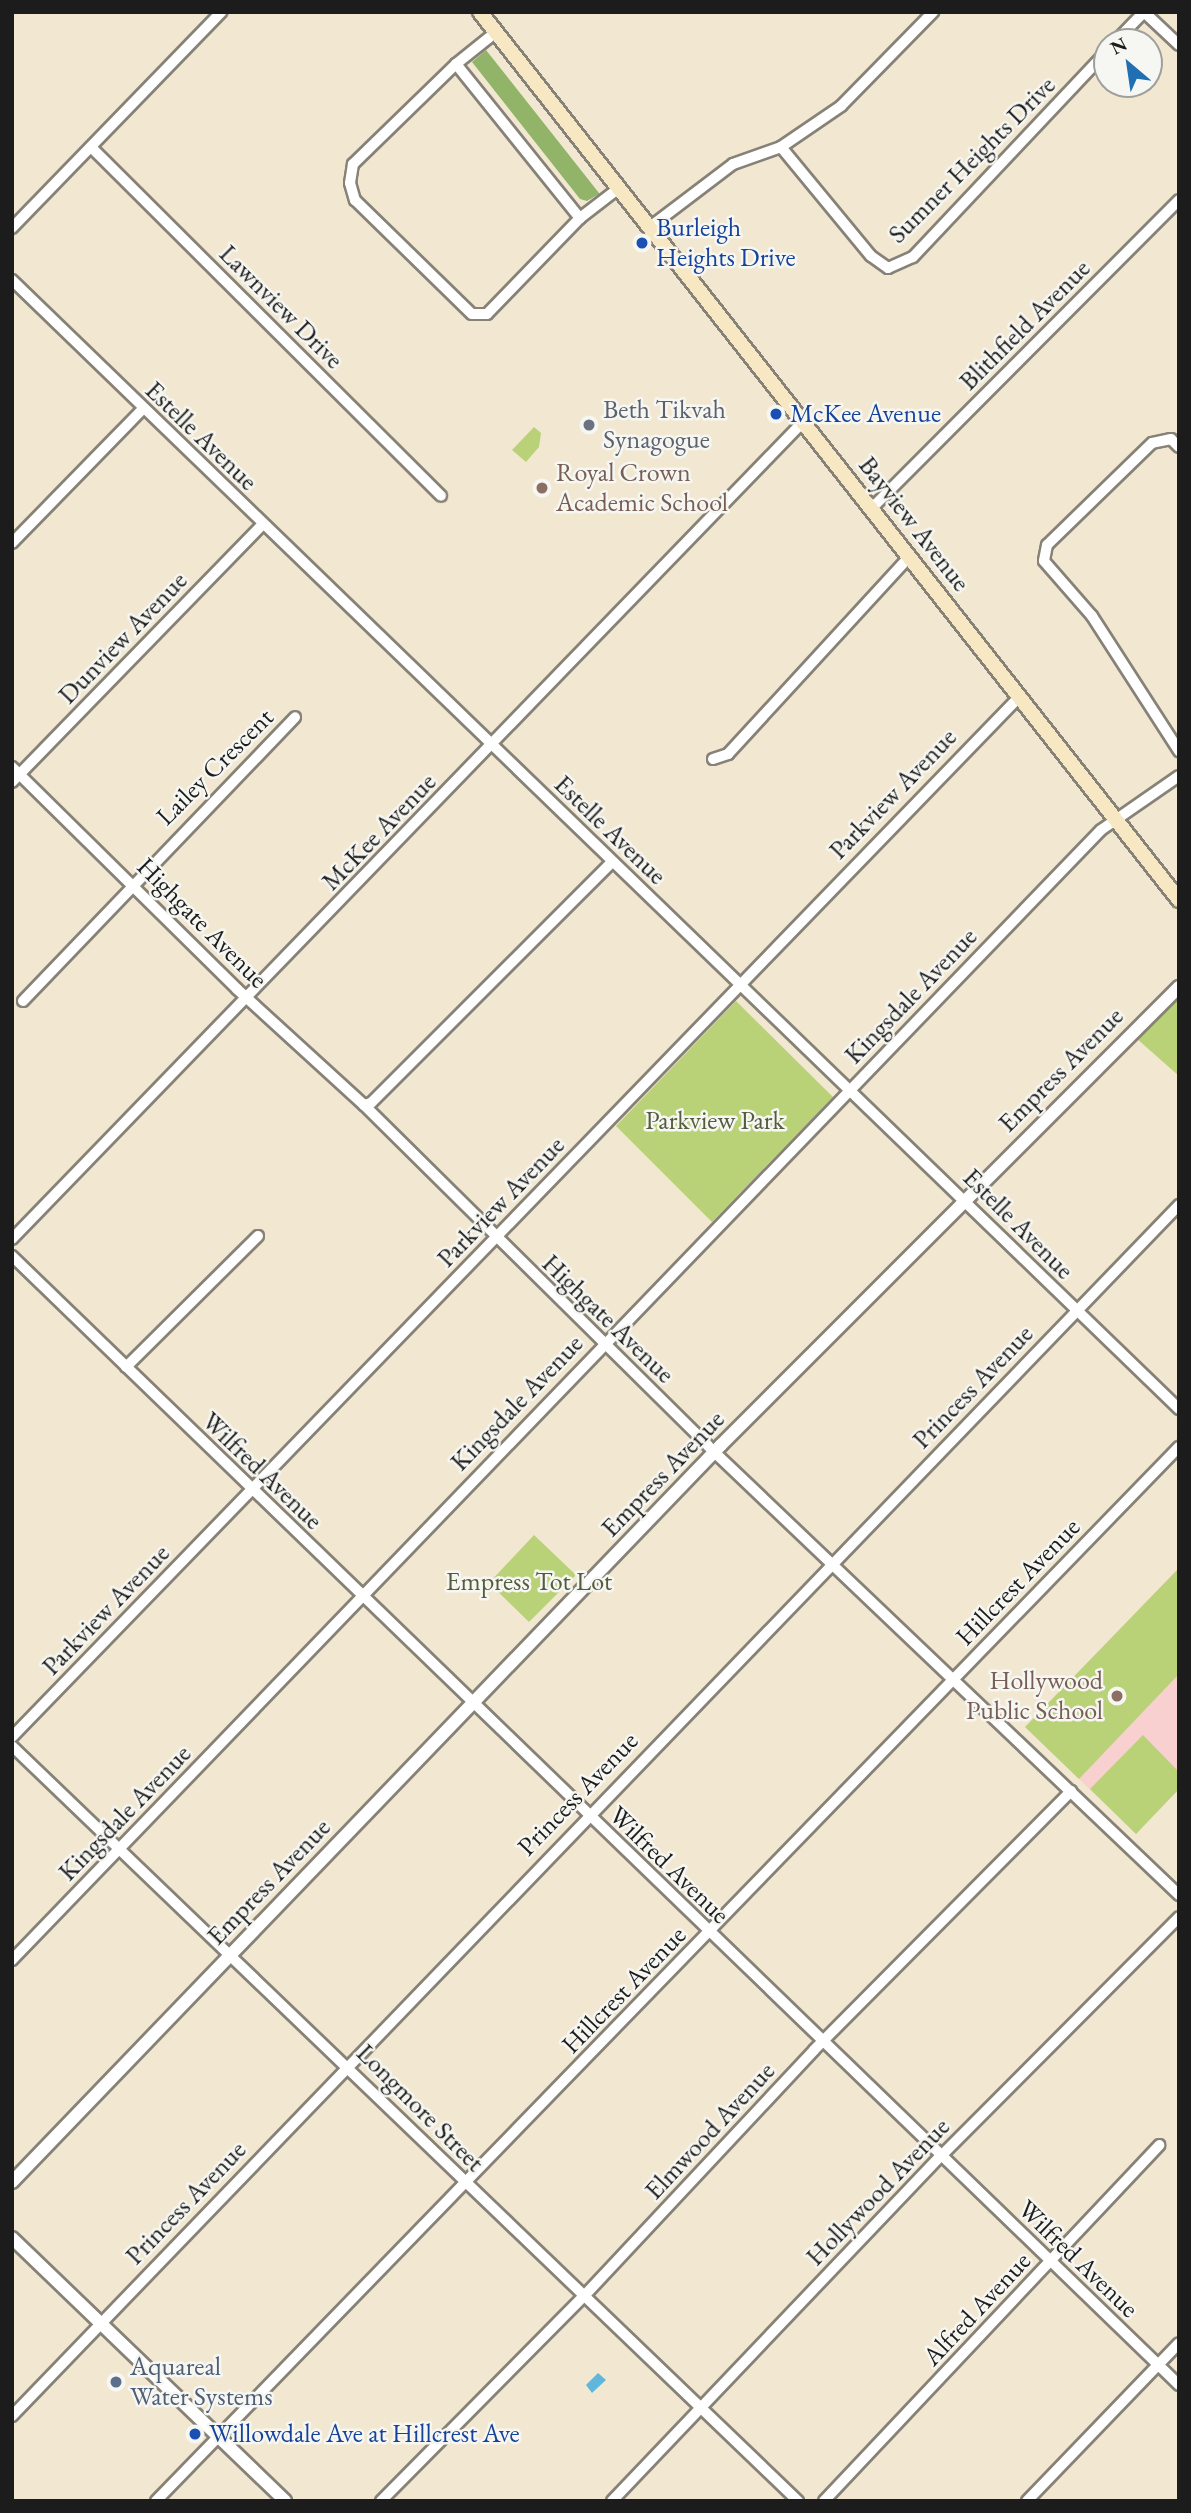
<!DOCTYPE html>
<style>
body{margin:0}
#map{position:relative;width:1191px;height:2513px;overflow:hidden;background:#f2e8d2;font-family:"EB Garamond",serif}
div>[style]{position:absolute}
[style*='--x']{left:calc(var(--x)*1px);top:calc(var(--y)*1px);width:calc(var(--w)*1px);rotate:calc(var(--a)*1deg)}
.built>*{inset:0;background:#f7d0cf}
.green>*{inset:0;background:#b9d277}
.forest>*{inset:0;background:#92b468}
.water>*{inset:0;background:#5fb7dc}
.roads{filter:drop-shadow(2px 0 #878277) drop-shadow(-2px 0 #878277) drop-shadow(0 2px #878277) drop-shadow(0 -2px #878277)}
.minor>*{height:10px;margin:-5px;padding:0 5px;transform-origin:5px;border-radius:5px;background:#fff}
.tertiary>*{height:12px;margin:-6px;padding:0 6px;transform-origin:6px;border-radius:6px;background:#fff}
.secondary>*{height:14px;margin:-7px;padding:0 7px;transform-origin:7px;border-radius:7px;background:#f7e8c3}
.dots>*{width:19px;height:19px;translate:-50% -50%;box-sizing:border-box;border:4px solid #f6f6f2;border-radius:50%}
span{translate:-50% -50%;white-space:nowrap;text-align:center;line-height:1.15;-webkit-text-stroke:5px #f6f6f2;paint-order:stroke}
.street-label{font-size:26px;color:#1c1c1c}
.transit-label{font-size:26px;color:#164399}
.left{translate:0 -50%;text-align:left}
.worship-label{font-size:26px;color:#5b616d}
.education-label{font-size:26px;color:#785e54}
.right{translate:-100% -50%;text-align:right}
.park-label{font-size:26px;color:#535c3c}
.service-label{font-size:26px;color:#4e5e75}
.frame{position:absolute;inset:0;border:14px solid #1c1c1c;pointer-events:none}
.north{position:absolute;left:1093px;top:28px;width:70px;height:70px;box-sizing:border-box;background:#f6f6f2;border:2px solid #9f9f9c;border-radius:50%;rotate:331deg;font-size:19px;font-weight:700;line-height:28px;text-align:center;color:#1c1c1c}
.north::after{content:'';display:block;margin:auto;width:24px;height:32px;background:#1f6fb2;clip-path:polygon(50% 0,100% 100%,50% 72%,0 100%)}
</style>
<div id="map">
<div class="built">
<i style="clip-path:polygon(1179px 1568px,1179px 1789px,1136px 1834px,1025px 1727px)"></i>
</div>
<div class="green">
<i style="clip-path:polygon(534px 427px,541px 433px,539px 447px,526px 462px,512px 450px)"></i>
<i style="clip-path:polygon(1179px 999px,1179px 1076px,1136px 1038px)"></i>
<i style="clip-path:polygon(736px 1001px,833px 1097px,712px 1222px,616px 1126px)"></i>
<i style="clip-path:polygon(534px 1535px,576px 1575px,529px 1622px,489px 1583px)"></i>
<i style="clip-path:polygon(1179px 1568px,1179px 1674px,1079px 1779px,1025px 1727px)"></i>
<i style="clip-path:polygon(1143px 1735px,1179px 1772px,1179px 1789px,1136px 1834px,1090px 1789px)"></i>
</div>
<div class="forest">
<i style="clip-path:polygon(486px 50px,599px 193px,599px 194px,587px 201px,580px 199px,472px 62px)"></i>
</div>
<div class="water">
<i style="clip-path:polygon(598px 2373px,606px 2380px,592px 2393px,586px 2385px)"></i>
</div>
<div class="roads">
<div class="minor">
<i style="--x:1144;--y:12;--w:48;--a:43.3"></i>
<i style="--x:496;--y:32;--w:51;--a:141.3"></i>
<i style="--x:456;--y:64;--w:144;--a:135.8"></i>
<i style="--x:353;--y:164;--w:19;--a:99"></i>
<i style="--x:350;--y:183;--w:18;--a:74"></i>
<i style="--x:355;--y:200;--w:163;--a:44.3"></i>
<i style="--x:472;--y:314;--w:15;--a:0"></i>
<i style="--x:487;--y:314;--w:134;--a:-45.9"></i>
<i style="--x:580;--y:218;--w:49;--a:-37.6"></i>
<i style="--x:1115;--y:42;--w:42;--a:-46"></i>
<i style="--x:456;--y:64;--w:198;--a:51.2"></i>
<i style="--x:91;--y:147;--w:494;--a:44.9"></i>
<i style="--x:781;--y:147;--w:141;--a:50.5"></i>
<i style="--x:871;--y:256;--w:21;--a:35"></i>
<i style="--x:888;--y:268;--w:27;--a:-24"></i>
<i style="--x:913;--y:257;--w:283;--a:-46.7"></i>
<i style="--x:650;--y:227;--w:104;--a:-37.2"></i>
<i style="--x:733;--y:164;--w:51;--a:-19.5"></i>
<i style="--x:781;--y:147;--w:73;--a:-34.3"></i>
<i style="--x:841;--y:106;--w:132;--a:-45.6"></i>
<i style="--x:12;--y:228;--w:301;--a:-45.9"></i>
<i style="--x:12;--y:280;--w:1624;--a:44.05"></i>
<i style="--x:1179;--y:447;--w:11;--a:-135"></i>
<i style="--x:1171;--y:439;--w:19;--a:168"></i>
<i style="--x:1152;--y:443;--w:146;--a:135.8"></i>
<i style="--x:1047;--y:545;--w:16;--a:101"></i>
<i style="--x:1044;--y:561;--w:73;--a:48.9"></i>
<i style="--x:1092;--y:616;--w:161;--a:57.2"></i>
<i style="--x:871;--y:509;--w:436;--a:-45.1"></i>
<i style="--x:12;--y:543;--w:186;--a:-45.7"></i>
<i style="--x:713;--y:759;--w:16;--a:-18"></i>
<i style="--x:728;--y:754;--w:268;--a:-47.4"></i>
<i style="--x:12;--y:767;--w:316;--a:44.6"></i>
<i style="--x:237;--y:989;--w:172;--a:42.4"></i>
<i style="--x:364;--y:1105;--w:484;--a:44.7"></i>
<i style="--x:708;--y:1446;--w:651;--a:43.63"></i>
<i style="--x:12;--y:782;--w:360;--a:-45.8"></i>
<i style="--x:23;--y:1001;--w:393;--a:-46.2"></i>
<i style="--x:364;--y:1105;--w:7;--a:-16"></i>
<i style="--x:371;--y:1103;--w:341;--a:-45"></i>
<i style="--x:12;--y:1239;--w:1137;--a:-45.93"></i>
<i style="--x:12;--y:1256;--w:1624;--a:44.05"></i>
<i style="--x:126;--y:1367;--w:186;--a:-44.8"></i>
<i style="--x:12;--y:1737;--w:1448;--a:-45.92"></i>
<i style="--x:12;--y:1746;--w:1090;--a:43.85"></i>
<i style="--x:12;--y:1960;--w:1569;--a:-46.06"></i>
<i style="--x:1101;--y:830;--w:95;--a:-34.7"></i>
<i style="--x:12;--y:2416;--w:1682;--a:-46.06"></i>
<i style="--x:156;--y:2501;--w:1469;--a:-45.86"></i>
<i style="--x:381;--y:2501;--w:290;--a:-45.3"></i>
<i style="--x:585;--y:2295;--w:335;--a:-46.9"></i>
<i style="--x:814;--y:2050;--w:365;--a:-45.2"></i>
<i style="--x:612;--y:2501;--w:477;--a:-46.4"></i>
<i style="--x:941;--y:2156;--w:337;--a:-45.1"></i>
<i style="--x:824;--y:2501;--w:489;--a:-46.7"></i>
<i style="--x:1027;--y:2501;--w:219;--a:-46.1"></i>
</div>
<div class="tertiary">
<i style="--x:12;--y:2182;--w:1023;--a:-46.11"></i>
<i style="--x:721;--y:1445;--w:648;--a:-45"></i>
<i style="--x:12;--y:2238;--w:379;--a:43.9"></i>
</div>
<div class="secondary">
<i style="--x:480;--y:12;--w:1130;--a:51.79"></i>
</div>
</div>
<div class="dots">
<i style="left:642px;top:243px;background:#1a4fb4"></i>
<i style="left:776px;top:414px;background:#1a4fb4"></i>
<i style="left:589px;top:425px;background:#6b7280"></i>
<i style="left:542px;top:488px;background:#8d6e63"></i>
<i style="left:1117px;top:1696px;background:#8d6e63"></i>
<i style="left:116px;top:2382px;background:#5c6f8a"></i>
<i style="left:195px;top:2434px;background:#1a4fb4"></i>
</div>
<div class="street-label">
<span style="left:972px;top:160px;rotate:-45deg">Sumner Heights Drive</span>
<span style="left:281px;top:307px;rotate:45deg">Lawnview Drive</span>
<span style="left:1025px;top:325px;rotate:-45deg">Blithfield Avenue</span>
<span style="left:201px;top:436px;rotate:44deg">Estelle Avenue</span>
<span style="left:914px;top:524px;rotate:52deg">Bayview Avenue</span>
<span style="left:123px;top:638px;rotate:-46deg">Dunview Avenue</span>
<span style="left:215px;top:767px;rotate:-45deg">Lailey Crescent</span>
<span style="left:893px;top:794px;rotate:-46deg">Parkview Avenue</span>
<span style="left:610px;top:830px;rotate:44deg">Estelle Avenue</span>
<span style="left:379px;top:832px;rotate:-46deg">McKee Avenue</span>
<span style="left:202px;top:923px;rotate:45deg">Highgate Avenue</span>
<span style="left:911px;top:996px;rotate:-46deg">Kingsdale Avenue</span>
<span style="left:1061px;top:1070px;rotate:-45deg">Empress Avenue</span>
<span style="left:501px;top:1202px;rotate:-46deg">Parkview Avenue</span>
<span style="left:1018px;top:1224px;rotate:45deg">Estelle Avenue</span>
<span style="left:608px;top:1319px;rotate:44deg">Highgate Avenue</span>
<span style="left:973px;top:1387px;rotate:-46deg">Princess Avenue</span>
<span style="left:517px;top:1403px;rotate:-46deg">Kingsdale Avenue</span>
<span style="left:262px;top:1471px;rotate:44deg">Wilfred Avenue</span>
<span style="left:663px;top:1474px;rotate:-46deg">Empress Avenue</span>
<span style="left:1018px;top:1582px;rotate:-46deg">Hillcrest Avenue</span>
<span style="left:106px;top:1610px;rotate:-46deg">Parkview Avenue</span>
<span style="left:578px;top:1794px;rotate:-46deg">Princess Avenue</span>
<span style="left:125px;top:1813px;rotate:-46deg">Kingsdale Avenue</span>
<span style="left:669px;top:1865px;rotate:44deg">Wilfred Avenue</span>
<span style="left:269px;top:1882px;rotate:-46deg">Empress Avenue</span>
<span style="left:624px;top:1990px;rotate:-46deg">Hillcrest Avenue</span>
<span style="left:420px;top:2108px;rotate:45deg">Longmore Street</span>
<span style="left:710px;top:2131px;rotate:-47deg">Elmwood Avenue</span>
<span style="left:878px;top:2192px;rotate:-46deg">Hollywood Avenue</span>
<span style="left:186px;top:2203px;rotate:-46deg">Princess Avenue</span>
<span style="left:1078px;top:2259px;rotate:44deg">Wilfred Avenue</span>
<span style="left:977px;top:2309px;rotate:-47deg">Alfred Avenue</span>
</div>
<div class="transit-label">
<span class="left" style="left:656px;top:243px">Burleigh<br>Heights Drive</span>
<span class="left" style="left:790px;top:414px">McKee Avenue</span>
<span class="left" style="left:209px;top:2434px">Willowdale Ave at Hillcrest Ave</span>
</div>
<div class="worship-label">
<span class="left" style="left:603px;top:425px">Beth Tikvah<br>Synagogue</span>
</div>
<div class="education-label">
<span class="left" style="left:556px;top:488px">Royal Crown<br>Academic School</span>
<span class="right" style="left:1103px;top:1696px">Hollywood<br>Public School</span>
</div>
<div class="park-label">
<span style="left:715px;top:1121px">Parkview Park</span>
<span style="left:529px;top:1582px">Empress Tot Lot</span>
</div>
<div class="service-label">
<span class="left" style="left:130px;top:2382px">Aquareal<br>Water Systems</span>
</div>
<div class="frame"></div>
<div class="north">N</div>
</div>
